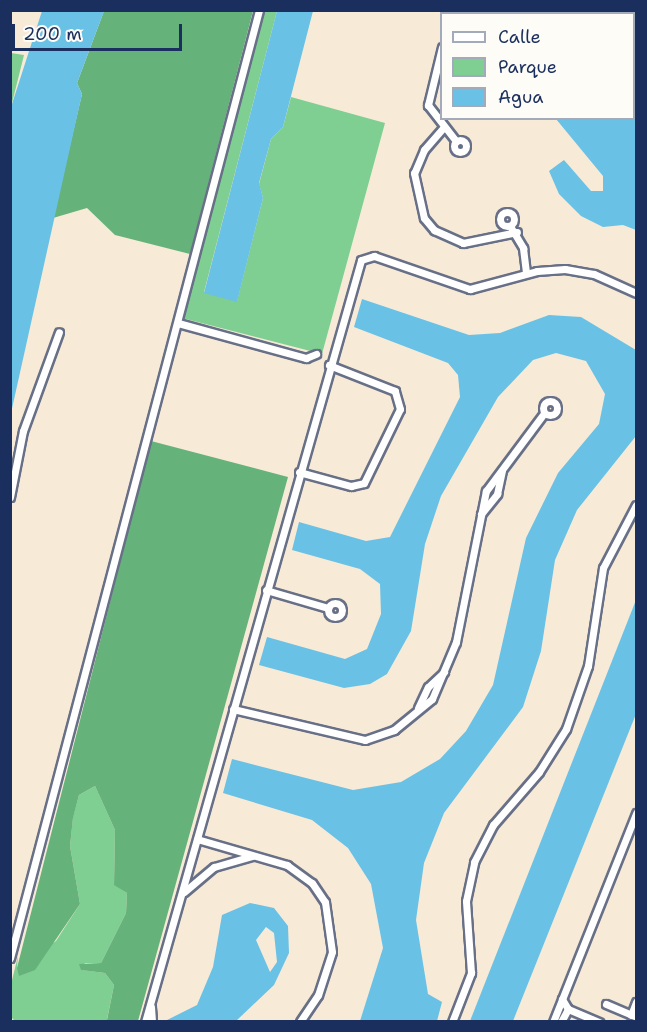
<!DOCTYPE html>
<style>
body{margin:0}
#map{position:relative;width:647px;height:1032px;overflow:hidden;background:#f7ead7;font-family:"Shantell Sans",sans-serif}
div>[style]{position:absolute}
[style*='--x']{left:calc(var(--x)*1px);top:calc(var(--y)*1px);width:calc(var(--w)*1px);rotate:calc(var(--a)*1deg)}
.green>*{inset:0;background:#7ecf91}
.forest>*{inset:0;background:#66b27b}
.water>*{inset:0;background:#69c1e6}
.roads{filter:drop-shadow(2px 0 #687088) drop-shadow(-2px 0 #687088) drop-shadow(0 2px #687088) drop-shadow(0 -2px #687088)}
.minor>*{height:7px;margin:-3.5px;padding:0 3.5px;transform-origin:3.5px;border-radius:3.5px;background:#fff}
.minor>.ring{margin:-3.5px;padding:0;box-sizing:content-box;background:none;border:7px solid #fff;border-radius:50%}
span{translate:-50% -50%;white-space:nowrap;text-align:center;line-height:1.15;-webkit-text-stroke:4.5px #fdfcf7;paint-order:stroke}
.frame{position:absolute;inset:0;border:12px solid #1b2f5e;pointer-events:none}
.legend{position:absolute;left:440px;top:12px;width:195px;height:108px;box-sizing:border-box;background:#fdfcf7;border:2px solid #a3aaba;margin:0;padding:8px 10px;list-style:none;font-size:18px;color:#1b2f5e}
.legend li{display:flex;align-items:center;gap:12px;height:30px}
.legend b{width:30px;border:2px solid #a3aaba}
.scale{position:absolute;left:12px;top:24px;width:170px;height:27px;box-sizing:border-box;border:3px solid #1b2f5e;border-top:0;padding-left:8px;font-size:18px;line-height:21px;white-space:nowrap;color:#1b2f5e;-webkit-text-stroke:4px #fdfcf7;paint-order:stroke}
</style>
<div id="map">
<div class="green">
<i style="clip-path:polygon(264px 11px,277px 11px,204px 292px,237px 301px,263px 198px,259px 184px,271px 139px,283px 127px,291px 97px,385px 123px,322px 354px,182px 318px)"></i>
<i style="clip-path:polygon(11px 53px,24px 55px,11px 107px)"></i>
<i style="clip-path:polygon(95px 786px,115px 830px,114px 884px,127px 893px,126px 913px,101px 963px,85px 963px,82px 970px,105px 973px,114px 985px,107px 1019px,112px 1021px,16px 1022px,11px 1017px,11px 984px,18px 956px,17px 968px,56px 941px,80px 904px,70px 846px,73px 817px,79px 795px)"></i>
</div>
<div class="forest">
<i style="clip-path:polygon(104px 11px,253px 11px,190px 254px,115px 235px,87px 208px,53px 218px,82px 94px,77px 83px)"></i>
<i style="clip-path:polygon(151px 441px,288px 477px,138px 1021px,112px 1021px,107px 1020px,114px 985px,105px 973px,81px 970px,79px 964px,101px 963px,126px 913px,127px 893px,114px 885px,115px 830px,95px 786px,79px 795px,73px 818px,70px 846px,80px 904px,35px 970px,19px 976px,17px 968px)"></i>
</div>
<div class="water">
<i style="clip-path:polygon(42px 11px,104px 11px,77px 83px,82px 94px,11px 413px,11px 107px)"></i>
<i style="clip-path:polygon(277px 11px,313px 11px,283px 127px,271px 139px,259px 183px,263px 198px,237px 302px,204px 293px)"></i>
<i style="clip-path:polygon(582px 11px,586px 13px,475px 11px,475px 10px)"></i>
<i style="clip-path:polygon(634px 64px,636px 67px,636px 230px,623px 225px,603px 227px,581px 216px,559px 194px,549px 171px,564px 160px,591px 191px,603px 191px,603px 176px,556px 119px,634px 118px)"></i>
<i style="clip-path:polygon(362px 299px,469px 335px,500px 333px,549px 315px,581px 317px,636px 350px,636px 436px,577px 510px,555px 560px,541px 651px,523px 707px,444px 813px,424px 863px,416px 920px,428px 994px,442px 1002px,437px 1021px,360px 1021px,383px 948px,371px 884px,348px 848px,312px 820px,223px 793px,232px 759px,353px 790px,401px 782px,440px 759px,466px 731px,493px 685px,526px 538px,558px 473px,599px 424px,605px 394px,586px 361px,556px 353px,533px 360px,498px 397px,441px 496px,425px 544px,411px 631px,387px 674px,370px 684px,344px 688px,259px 665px,267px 637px,345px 659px,367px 649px,381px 614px,380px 584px,360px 569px,292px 550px,299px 522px,366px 541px,390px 537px,460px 397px,458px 375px,448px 363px,354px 327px)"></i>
<i style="clip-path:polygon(636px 600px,636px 714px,513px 1021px,470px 1021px)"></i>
<i style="clip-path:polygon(evenodd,250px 903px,274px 908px,288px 926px,289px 953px,274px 985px,236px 1021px,165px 1021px,197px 1005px,213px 967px,222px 915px,250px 903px,266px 927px,274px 933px,277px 962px,270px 972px,256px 940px,266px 927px)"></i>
</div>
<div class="roads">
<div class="minor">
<i style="--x:442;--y:47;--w:60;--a:103.6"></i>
<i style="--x:428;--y:105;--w:46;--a:52.1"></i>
<i style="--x:443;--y:128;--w:29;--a:131"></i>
<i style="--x:424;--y:150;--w:25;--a:113"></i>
<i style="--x:414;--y:173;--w:46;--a:77.5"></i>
<i style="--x:424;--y:218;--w:16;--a:50"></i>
<i style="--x:434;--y:230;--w:32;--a:24"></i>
<i style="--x:463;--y:243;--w:55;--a:-11.5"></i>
<i class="ring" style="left:454px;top:140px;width:5px;height:5px"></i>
<i class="ring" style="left:500px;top:212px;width:7px;height:7px"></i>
<i style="--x:510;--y:226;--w:26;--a:59"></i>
<i style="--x:523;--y:248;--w:25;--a:83"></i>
<i style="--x:178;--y:323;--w:133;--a:15.3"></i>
<i style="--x:306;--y:358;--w:11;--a:-22"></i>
<i class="ring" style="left:543px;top:401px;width:7px;height:7px"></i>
<i style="--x:299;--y:472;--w:54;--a:15.1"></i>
<i style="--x:351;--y:486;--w:13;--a:-13"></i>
<i style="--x:364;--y:483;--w:82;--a:-64.1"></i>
<i style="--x:400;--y:409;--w:19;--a:-106"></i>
<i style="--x:395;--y:391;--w:71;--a:-158.5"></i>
<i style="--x:10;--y:497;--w:67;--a:-78.9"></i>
<i style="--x:23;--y:431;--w:105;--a:-70"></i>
<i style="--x:481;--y:514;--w:26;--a:-51"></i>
<i style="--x:497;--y:494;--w:24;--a:-78"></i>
<i style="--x:266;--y:590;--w:65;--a:16.2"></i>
<i class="ring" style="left:328px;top:603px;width:7px;height:7px"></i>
<i style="--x:418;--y:708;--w:23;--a:-65"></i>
<i style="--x:428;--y:687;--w:22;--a:-43"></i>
<i style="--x:233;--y:709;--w:136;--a:13.2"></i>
<i style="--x:365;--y:740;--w:31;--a:-19"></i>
<i style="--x:394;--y:730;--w:49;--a:-39.2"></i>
<i style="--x:432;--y:699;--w:62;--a:-67.2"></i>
<i style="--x:456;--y:642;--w:154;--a:-78.8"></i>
<i style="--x:486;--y:491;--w:94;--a:-53.3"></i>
<i style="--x:197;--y:839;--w:94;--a:16.1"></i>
<i style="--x:287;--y:865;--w:31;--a:36"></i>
<i style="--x:312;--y:883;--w:23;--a:56"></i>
<i style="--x:325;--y:902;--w:50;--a:82"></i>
<i style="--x:332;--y:952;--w:45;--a:108"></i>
<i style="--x:318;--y:995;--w:32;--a:124"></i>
<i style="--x:184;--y:892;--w:39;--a:-40"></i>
<i style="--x:214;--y:867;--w:40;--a:-16"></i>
<i style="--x:10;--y:958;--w:980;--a:-75.28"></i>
<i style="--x:562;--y:999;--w:12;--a:59"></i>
<i style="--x:568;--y:1009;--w:34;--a:23"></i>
<i style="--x:606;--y:1004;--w:33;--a:23"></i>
<i style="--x:151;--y:1007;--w:15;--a:86"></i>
<i style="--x:631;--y:1015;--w:14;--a:-69"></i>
<i style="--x:145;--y:1022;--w:792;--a:-74.17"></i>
<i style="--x:361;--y:260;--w:14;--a:-17"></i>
<i style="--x:374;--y:256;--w:102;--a:19"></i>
<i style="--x:470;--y:289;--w:69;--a:-15"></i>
<i style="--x:537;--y:271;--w:28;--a:-4"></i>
<i style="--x:565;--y:269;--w:29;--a:10"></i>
<i style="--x:594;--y:274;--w:46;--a:24.3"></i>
<i style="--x:452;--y:1022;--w:53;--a:-68.8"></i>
<i style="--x:471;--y:973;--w:72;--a:-94"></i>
<i style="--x:466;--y:901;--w:40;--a:-78"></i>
<i style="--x:474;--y:862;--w:42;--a:-62.8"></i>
<i style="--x:493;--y:825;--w:70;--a:-49"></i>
<i style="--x:539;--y:772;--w:51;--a:-57.9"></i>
<i style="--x:566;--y:729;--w:67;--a:-70.8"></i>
<i style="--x:588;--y:666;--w:99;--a:-81.3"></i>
<i style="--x:603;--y:568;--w:71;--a:-62.4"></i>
<i style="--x:553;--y:1022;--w:225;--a:-68.3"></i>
<i style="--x:561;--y:1022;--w:15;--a:-62"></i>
</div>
</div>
<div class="frame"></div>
<ul class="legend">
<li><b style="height:8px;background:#fff"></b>Calle</li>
<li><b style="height:16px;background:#7ecf91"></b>Parque</li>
<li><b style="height:16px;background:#69c1e6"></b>Agua</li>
</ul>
<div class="scale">200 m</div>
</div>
